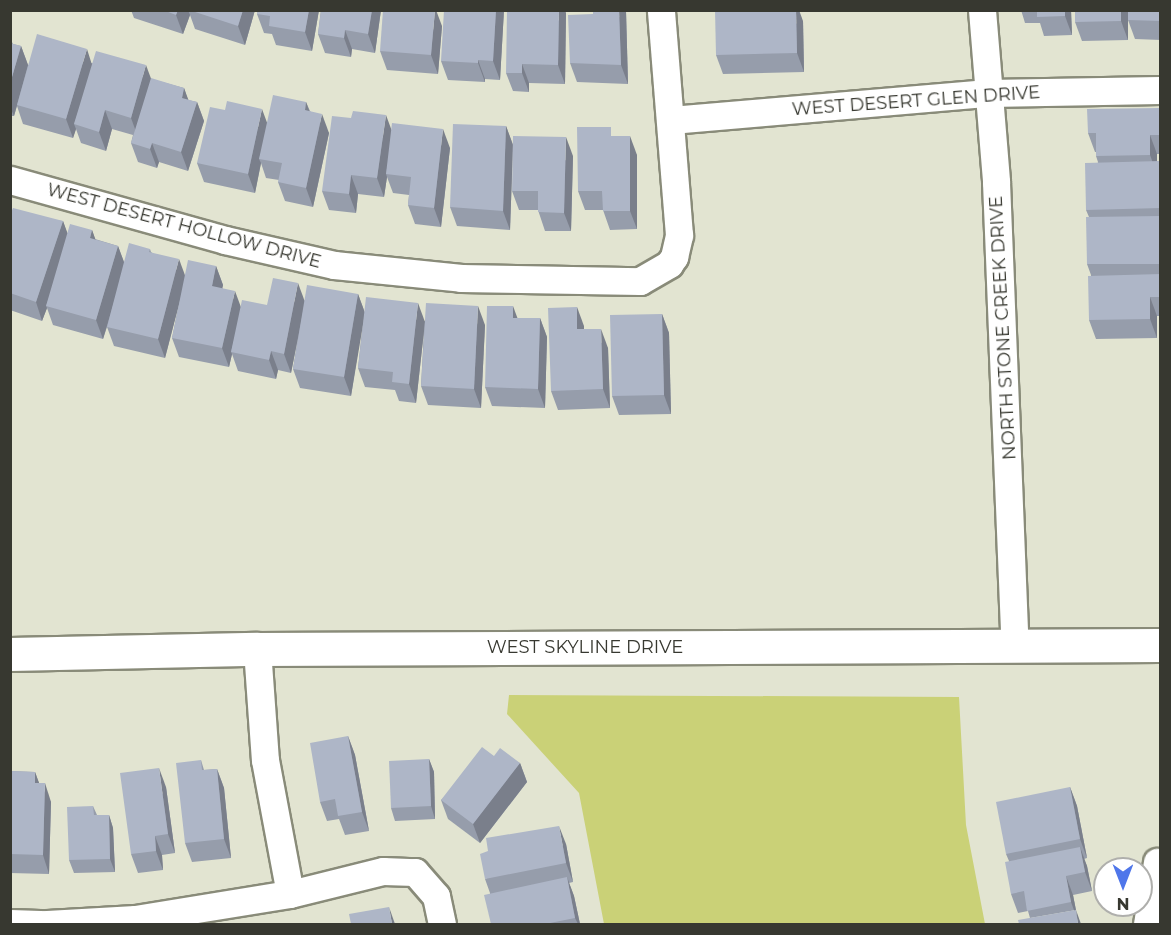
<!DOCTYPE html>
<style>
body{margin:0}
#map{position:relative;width:1171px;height:935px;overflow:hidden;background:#e2e4d1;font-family:Montserrat,sans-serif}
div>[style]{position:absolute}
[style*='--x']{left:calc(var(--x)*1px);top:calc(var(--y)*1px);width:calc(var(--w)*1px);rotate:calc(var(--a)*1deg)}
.green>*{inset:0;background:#cad177}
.roads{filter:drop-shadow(2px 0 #898b79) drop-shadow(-2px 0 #898b79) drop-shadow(0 2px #898b79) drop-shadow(0 -2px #898b79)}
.street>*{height:27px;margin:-13.5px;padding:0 13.5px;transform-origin:13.5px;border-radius:13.5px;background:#fff}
.secondary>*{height:33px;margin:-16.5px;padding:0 16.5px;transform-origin:16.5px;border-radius:16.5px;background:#fff}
.wall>*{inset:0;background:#969dab}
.shaded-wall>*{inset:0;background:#7a7f8b}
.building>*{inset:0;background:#aeb6c7}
span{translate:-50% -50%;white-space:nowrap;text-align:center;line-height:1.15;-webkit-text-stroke:5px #fff;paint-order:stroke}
.street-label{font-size:18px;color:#373830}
.frame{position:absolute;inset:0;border:12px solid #373830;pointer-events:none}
.north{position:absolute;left:1093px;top:857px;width:60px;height:60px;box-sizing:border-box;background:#fff;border:2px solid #afafac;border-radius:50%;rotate:180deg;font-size:16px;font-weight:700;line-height:24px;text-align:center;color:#373830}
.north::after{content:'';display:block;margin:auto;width:21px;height:27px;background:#4f76ea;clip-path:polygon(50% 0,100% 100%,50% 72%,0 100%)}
</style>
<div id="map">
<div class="green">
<i style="clip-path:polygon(509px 695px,959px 697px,966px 825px,985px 924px,604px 924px,579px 793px,507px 714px)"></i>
</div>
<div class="roads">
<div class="street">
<i style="--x:982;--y:10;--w:173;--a:85.3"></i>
<i style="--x:996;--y:182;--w:464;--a:87.7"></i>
<i style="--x:671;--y:120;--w:318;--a:-4.9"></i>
<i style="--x:988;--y:93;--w:172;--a:-1"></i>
<i style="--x:10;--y:180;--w:223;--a:15.6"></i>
<i style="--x:225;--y:240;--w:112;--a:12.9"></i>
<i style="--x:334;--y:265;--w:128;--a:5.8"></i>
<i style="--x:461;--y:278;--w:179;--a:1"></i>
<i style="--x:640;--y:281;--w:34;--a:-30"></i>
<i style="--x:669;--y:264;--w:9;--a:-54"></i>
<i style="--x:674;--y:257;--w:23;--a:-77"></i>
<i style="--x:679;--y:235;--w:226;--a:-94.6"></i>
<i style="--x:257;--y:649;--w:111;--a:85.9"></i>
<i style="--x:265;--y:760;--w:136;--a:79.4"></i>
<i style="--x:10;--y:923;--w:37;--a:2"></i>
<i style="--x:47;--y:924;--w:88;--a:-3.3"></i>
<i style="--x:135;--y:919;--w:157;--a:-9.2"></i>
<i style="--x:290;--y:894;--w:96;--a:-13.9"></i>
<i style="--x:383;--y:871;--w:32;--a:2"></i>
<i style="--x:415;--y:872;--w:32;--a:49"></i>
<i style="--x:436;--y:896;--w:29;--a:78"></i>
<i style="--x:1147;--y:924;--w:63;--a:-80.8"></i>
</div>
<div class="secondary">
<i style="--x:10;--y:654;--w:247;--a:-1.2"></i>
<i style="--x:257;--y:649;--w:903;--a:-0.25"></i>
</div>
</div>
<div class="wall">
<i style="clip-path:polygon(131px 10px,255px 10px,245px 45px,195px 29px,190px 15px,183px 34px,134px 18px)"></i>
<i style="clip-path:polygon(258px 10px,319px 10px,312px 51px,276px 45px,272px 34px,264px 33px,257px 14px)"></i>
<i style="clip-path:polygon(321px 10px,381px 10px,375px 53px,352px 49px,351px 57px,325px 53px,318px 34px)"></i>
<i style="clip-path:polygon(470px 10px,504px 10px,500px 80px,485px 79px,485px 82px,448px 80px,441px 61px)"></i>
<i style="clip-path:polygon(1021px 10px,1071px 10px,1072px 35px,1044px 36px,1040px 23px,1025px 23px)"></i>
<i style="clip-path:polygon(1128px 10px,1128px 40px,1082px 41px,1075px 22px)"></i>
<i style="clip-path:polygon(1161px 10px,1161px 40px,1135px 39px,1128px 20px)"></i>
<i style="clip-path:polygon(626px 11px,628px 84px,577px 82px,570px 63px)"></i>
<i style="clip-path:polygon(566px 13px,565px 84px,529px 83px,529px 92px,513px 91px,506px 73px)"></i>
<i style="clip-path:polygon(803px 21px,804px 72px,723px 74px,716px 55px)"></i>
<i style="clip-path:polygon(442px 26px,438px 74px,387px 70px,380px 51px)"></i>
<i style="clip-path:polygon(10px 38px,13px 44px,21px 46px,28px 65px,92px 63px,184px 88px,188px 100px,197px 102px,204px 121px,188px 171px,159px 162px,157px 168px,138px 162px,131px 143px,133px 135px,112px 129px,106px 151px,81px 143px,76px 129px,73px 138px,23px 124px,17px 106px,14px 116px,10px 116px)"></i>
<i style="clip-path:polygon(306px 102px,310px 111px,329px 133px,313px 207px,285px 201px,278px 182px,279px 180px,266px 178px,261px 163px,255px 193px,204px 182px,197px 163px,267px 123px)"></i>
<i style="clip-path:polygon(1161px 109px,1161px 154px,1157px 154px,1157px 161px,1161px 162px,1161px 316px,1157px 316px,1157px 338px,1096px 339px,1089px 320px,1091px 275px,1087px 264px,1089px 217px,1086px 210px,1098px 162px,1096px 156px,1096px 152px,1095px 152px,1088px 133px)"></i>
<i style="clip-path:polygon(506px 126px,513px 145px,510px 230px,457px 226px,450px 207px)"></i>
<i style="clip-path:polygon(391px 130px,450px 148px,441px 227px,415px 224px,408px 205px,409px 195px,393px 193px,387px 177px,384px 197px,358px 194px,356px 213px,329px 210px,322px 191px)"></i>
<i style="clip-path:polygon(615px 136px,637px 155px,637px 229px,610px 230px,603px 210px,585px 210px,578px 191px)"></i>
<i style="clip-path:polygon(573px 156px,571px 231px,545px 231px,538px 210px,519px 210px,512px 191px)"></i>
<i style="clip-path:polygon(10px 215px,63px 221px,67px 233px,92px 230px,95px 239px,118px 246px,124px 262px,150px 249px,151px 252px,185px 276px,216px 266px,223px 285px,222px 288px,240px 307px,267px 305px,358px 294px,365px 313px,425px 321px,485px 325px,481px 408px,428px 405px,421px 386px,424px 331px,416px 403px,399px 401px,395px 390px,365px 387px,358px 368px,364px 313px,351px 396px,300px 388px,293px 369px,298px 338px,291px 373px,278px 370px,276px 379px,238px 371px,232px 354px,229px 367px,179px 357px,172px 338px,180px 299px,165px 358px,114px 346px,107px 327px,110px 318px,103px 339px,53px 325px,47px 308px,42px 321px,10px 310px)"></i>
<i style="clip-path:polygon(662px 314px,669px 333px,671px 414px,619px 415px,612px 396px)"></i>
<i style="clip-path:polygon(517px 318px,540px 318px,547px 337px,545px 408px,492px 406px,485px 387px)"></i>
<i style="clip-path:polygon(584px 326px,584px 329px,608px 348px,610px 408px,558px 410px,551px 391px)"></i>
<i style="clip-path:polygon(348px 736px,355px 755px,369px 831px,345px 835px,339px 819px,327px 821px,320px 802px)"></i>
<i style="clip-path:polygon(494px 756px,520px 763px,527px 782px,480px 843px,448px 819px,441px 800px)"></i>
<i style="clip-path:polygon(429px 759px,434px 772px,435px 819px,395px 821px,391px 808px)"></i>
<i style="clip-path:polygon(201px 760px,204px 770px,217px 769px,224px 788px,231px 858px,192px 862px,185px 843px)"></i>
<i style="clip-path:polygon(10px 771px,35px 772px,39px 783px,51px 802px,49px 874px,10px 873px)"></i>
<i style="clip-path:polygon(166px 787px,175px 853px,162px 855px,163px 870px,138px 873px,131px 854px)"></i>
<i style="clip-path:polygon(1070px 787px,1077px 806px,1087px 858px,1084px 859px,1087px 866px,1092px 891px,1073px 895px,1076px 910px,1030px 918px,1028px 911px,1018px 913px,1011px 894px,1009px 861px,1006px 854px)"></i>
<i style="clip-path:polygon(93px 806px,97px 815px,109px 815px,113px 828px,115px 872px,74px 873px,69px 860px)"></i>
<i style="clip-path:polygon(566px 844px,573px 882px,569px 883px,574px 896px,580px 924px,491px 924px,490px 893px,485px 879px)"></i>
</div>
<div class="shaded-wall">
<i style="clip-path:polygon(178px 10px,188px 10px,190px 15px,183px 34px,176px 15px)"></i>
<i style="clip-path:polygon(243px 10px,255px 10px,245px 45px,238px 26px)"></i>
<i style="clip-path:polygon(309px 10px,319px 10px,312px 51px,305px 32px)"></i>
<i style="clip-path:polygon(372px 10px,381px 10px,375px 53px,368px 34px)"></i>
<i style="clip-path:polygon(435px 10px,436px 10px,442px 26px,438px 74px,431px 55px)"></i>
<i style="clip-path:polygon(496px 10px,504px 10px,500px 80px,493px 61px)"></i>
<i style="clip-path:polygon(559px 10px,565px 10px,566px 13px,565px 84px,558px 65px)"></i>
<i style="clip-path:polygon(619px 10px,625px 10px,626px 11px,628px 84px,621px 65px)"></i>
<i style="clip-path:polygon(796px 10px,799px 10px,803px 21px,804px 72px,797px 53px)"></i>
<i style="clip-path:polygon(1065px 10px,1071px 10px,1072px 35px,1065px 16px)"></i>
<i style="clip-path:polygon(1121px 10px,1128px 10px,1128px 40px,1121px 21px)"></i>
<i style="clip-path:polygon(345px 30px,352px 49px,351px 57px,344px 38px)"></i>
<i style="clip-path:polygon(21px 46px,28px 65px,14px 116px,10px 107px,10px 84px)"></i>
<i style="clip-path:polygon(87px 49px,93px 68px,74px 124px,76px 129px,73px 138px,66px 119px)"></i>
<i style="clip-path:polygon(478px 60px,485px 79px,485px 82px,478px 63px)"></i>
<i style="clip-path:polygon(522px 64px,529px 83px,529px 92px,522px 73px)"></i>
<i style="clip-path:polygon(146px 65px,153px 84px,138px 137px,131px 118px)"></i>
<i style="clip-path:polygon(184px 88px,191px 107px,182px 98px)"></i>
<i style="clip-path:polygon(197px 102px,204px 121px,188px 171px,181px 152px)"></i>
<i style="clip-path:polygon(306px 102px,313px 121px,305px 110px)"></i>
<i style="clip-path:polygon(262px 109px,269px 128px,259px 159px,261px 163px,255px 193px,248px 174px)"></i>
<i style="clip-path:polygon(105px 110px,112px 129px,106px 151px,99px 132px)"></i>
<i style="clip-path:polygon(322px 114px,329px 133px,313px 207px,306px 188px)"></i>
<i style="clip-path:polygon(386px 115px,393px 134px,386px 174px,387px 177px,384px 197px,377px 178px)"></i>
<i style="clip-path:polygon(506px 126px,513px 145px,510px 230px,503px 211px)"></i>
<i style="clip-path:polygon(443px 129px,450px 148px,441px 227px,434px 208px)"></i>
<i style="clip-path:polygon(1150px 135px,1157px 154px,1157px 174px,1150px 155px)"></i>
<i style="clip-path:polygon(630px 136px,637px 155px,637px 229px,630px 211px)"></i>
<i style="clip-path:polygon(566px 137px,573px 156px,571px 231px,564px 213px)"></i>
<i style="clip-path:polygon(152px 143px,159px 162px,157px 168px,150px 149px)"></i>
<i style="clip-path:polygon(351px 175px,358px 194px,356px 213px,349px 194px)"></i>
<i style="clip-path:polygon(63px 221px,70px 240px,46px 306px,47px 308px,42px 321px,36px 302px)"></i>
<i style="clip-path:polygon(92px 230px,99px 249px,90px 238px)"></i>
<i style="clip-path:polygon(118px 246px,125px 265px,103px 339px,96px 320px)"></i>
<i style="clip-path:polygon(179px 259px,186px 278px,165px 358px,158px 339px)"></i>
<i style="clip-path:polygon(216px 266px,223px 285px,219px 305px,212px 286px)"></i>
<i style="clip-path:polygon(298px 283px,305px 302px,291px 373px,284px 354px)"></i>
<i style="clip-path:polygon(235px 291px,242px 310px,231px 352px,232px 354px,229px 367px,222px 348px)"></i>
<i style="clip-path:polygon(358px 294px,365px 313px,351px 396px,344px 377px)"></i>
<i style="clip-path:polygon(1150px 297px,1157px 316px,1157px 338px,1150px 319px)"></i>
<i style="clip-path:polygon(418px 303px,425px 322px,416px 403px,409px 384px)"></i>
<i style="clip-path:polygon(478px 306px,485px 325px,481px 408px,474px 389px)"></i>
<i style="clip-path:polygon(513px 306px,520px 325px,513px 318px)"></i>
<i style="clip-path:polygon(577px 307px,584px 326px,584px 348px,577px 329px)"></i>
<i style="clip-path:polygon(662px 314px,669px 333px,671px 414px,664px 395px)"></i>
<i style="clip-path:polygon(540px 318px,547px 337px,545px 408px,538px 389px)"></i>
<i style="clip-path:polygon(601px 329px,608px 348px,610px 408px,603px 389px)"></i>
<i style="clip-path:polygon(271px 351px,278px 370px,276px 379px,269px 360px)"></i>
<i style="clip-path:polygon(348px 736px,355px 755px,369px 831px,362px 812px)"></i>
<i style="clip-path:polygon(429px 759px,434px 772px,435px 819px,431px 806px)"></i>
<i style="clip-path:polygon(520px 763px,527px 782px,480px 843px,473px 824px)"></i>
<i style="clip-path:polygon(159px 768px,166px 787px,175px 853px,168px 834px)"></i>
<i style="clip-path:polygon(217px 769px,224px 788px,231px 858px,224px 839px)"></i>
<i style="clip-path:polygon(35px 772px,42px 791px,35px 783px)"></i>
<i style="clip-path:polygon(45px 783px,51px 802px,49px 874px,43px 855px)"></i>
<i style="clip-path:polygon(1070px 787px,1077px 806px,1087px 858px,1080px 839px)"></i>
<i style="clip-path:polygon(109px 815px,113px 828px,115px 872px,110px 859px)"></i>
<i style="clip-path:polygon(559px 826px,566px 844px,573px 882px,566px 863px)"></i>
<i style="clip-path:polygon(155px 836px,162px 855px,163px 870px,156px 851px)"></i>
<i style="clip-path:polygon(1080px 847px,1087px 866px,1092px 891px,1085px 872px)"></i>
<i style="clip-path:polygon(1066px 876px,1073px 895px,1078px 921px,1071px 902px)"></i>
<i style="clip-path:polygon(567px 877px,574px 896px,580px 924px,578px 924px,575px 918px)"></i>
<i style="clip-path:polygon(389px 907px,395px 924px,392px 924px)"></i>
<i style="clip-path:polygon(1076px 910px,1081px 924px,1078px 924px)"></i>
</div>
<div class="building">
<i style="clip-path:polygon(163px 10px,178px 10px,176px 15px)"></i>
<i style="clip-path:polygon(189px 10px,243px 10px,238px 26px)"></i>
<i style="clip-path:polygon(258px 10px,309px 10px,305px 32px,269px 26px,270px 16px,257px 14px)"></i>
<i style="clip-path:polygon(321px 10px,372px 10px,368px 34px,345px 30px,344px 38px,318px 34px)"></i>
<i style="clip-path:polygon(383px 10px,435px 10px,431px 55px,380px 51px)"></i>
<i style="clip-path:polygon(444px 10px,470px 12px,470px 10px,496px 10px,493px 61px,478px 60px,478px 63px,441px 61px)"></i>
<i style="clip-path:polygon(507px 10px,559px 10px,558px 65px,522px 64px,522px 73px,506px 73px)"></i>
<i style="clip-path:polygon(593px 10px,619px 10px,621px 65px,570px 63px,568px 15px,593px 14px)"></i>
<i style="clip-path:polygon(715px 10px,796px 10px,797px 53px,716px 55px)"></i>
<i style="clip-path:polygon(1037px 10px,1065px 10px,1065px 16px,1037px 17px)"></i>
<i style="clip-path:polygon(1075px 10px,1121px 10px,1121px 21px,1075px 22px)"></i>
<i style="clip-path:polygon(1128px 10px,1161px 10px,1161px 21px,1128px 20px)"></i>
<i style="clip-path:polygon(37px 34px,87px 49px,66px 119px,17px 105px)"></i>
<i style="clip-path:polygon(10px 43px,21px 46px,10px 84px)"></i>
<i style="clip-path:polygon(96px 51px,146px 65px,131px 118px,105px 110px,99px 132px,74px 124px)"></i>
<i style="clip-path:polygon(151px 78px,184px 88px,182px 98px,197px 102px,181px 152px,152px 143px,150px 149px,131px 143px)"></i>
<i style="clip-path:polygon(273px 95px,306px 102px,305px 110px,322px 114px,306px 188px,278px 182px,282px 163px,259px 159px)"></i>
<i style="clip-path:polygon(227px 101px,262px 109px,248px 174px,197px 163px,210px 107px,225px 110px)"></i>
<i style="clip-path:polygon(1160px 108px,1160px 135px,1150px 135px,1150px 155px,1096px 156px,1096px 133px,1088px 133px,1087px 109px)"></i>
<i style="clip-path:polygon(353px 111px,386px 115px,377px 178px,351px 175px,349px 194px,322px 191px,332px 116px,351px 118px)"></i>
<i style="clip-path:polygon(392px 123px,443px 129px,434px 208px,408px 205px,411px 177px,386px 174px)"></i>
<i style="clip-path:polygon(453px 124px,506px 126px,503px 211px,450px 207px)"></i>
<i style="clip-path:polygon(577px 127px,611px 127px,611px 136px,630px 136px,630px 211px,603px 211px,602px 191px,578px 191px)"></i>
<i style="clip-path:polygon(513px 136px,566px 137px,564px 213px,538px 212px,538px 191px,512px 191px)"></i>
<i style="clip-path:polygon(1160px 161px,1161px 208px,1086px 210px,1085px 163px)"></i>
<i style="clip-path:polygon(13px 208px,63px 221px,36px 302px,10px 293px,10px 215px)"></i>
<i style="clip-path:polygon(1161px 216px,1161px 264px,1087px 264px,1086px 217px)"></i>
<i style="clip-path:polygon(70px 224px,92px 230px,90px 238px,118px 246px,96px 320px,46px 306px)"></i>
<i style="clip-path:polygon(129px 243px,150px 249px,149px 252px,179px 259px,158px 339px,107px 327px)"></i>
<i style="clip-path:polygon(188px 260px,216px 266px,212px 286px,235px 291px,222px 348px,172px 338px)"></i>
<i style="clip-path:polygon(1161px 274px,1161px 297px,1150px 297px,1150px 319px,1089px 320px,1088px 276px)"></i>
<i style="clip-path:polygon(273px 278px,298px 283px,284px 354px,271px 351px,269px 360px,231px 352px,242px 300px,267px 305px)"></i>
<i style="clip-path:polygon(307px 285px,358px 294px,344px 377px,293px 369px)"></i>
<i style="clip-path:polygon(366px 297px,418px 303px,409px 384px,392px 382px,393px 372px,358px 368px)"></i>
<i style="clip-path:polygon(426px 303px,478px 306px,474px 389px,421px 386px)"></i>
<i style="clip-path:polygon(487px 306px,513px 306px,513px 318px,540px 318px,538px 389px,485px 387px)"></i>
<i style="clip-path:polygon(577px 307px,577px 329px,601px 329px,603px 389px,551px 391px,548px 308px)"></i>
<i style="clip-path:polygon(662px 314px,664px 395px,612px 396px,610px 315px)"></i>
<i style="clip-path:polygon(348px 736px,362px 812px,338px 816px,335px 799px,320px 802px,310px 743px)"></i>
<i style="clip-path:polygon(482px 747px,494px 756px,500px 748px,520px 763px,473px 824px,441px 800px)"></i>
<i style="clip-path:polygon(429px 759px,431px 806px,391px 808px,389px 761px)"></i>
<i style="clip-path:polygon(201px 760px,202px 770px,217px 769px,224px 839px,185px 843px,176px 763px)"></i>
<i style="clip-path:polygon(159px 768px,168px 834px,155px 836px,156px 851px,131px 854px,120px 773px)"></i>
<i style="clip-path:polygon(10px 771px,35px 772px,35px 783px,45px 783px,43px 855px,10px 854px)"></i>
<i style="clip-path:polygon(1070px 787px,1080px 839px,1006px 854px,996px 802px)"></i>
<i style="clip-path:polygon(93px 806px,94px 815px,109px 815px,110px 859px,69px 860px,67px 807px)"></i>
<i style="clip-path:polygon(559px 826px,566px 863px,485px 879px,480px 854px,488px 851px,486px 838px)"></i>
<i style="clip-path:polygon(1080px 847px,1085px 872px,1066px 876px,1071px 902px,1027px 911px,1024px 891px,1011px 894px,1005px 862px)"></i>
<i style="clip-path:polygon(567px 877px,575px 918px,545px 924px,491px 924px,484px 895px)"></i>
<i style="clip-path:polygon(389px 907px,392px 924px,351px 924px,349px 914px)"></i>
<i style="clip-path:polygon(1076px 910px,1078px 924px,1019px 924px,1018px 920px)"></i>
</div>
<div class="street-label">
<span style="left:916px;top:101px;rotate:-4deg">WEST DESERT GLEN DRIVE</span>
<span style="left:184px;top:226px;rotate:15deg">WEST DESERT HOLLOW DRIVE</span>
<span style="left:1003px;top:328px;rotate:-93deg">NORTH STONE CREEK DRIVE</span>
<span style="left:585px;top:647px">WEST SKYLINE DRIVE</span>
</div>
<div class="frame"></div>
<div class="north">N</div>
</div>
